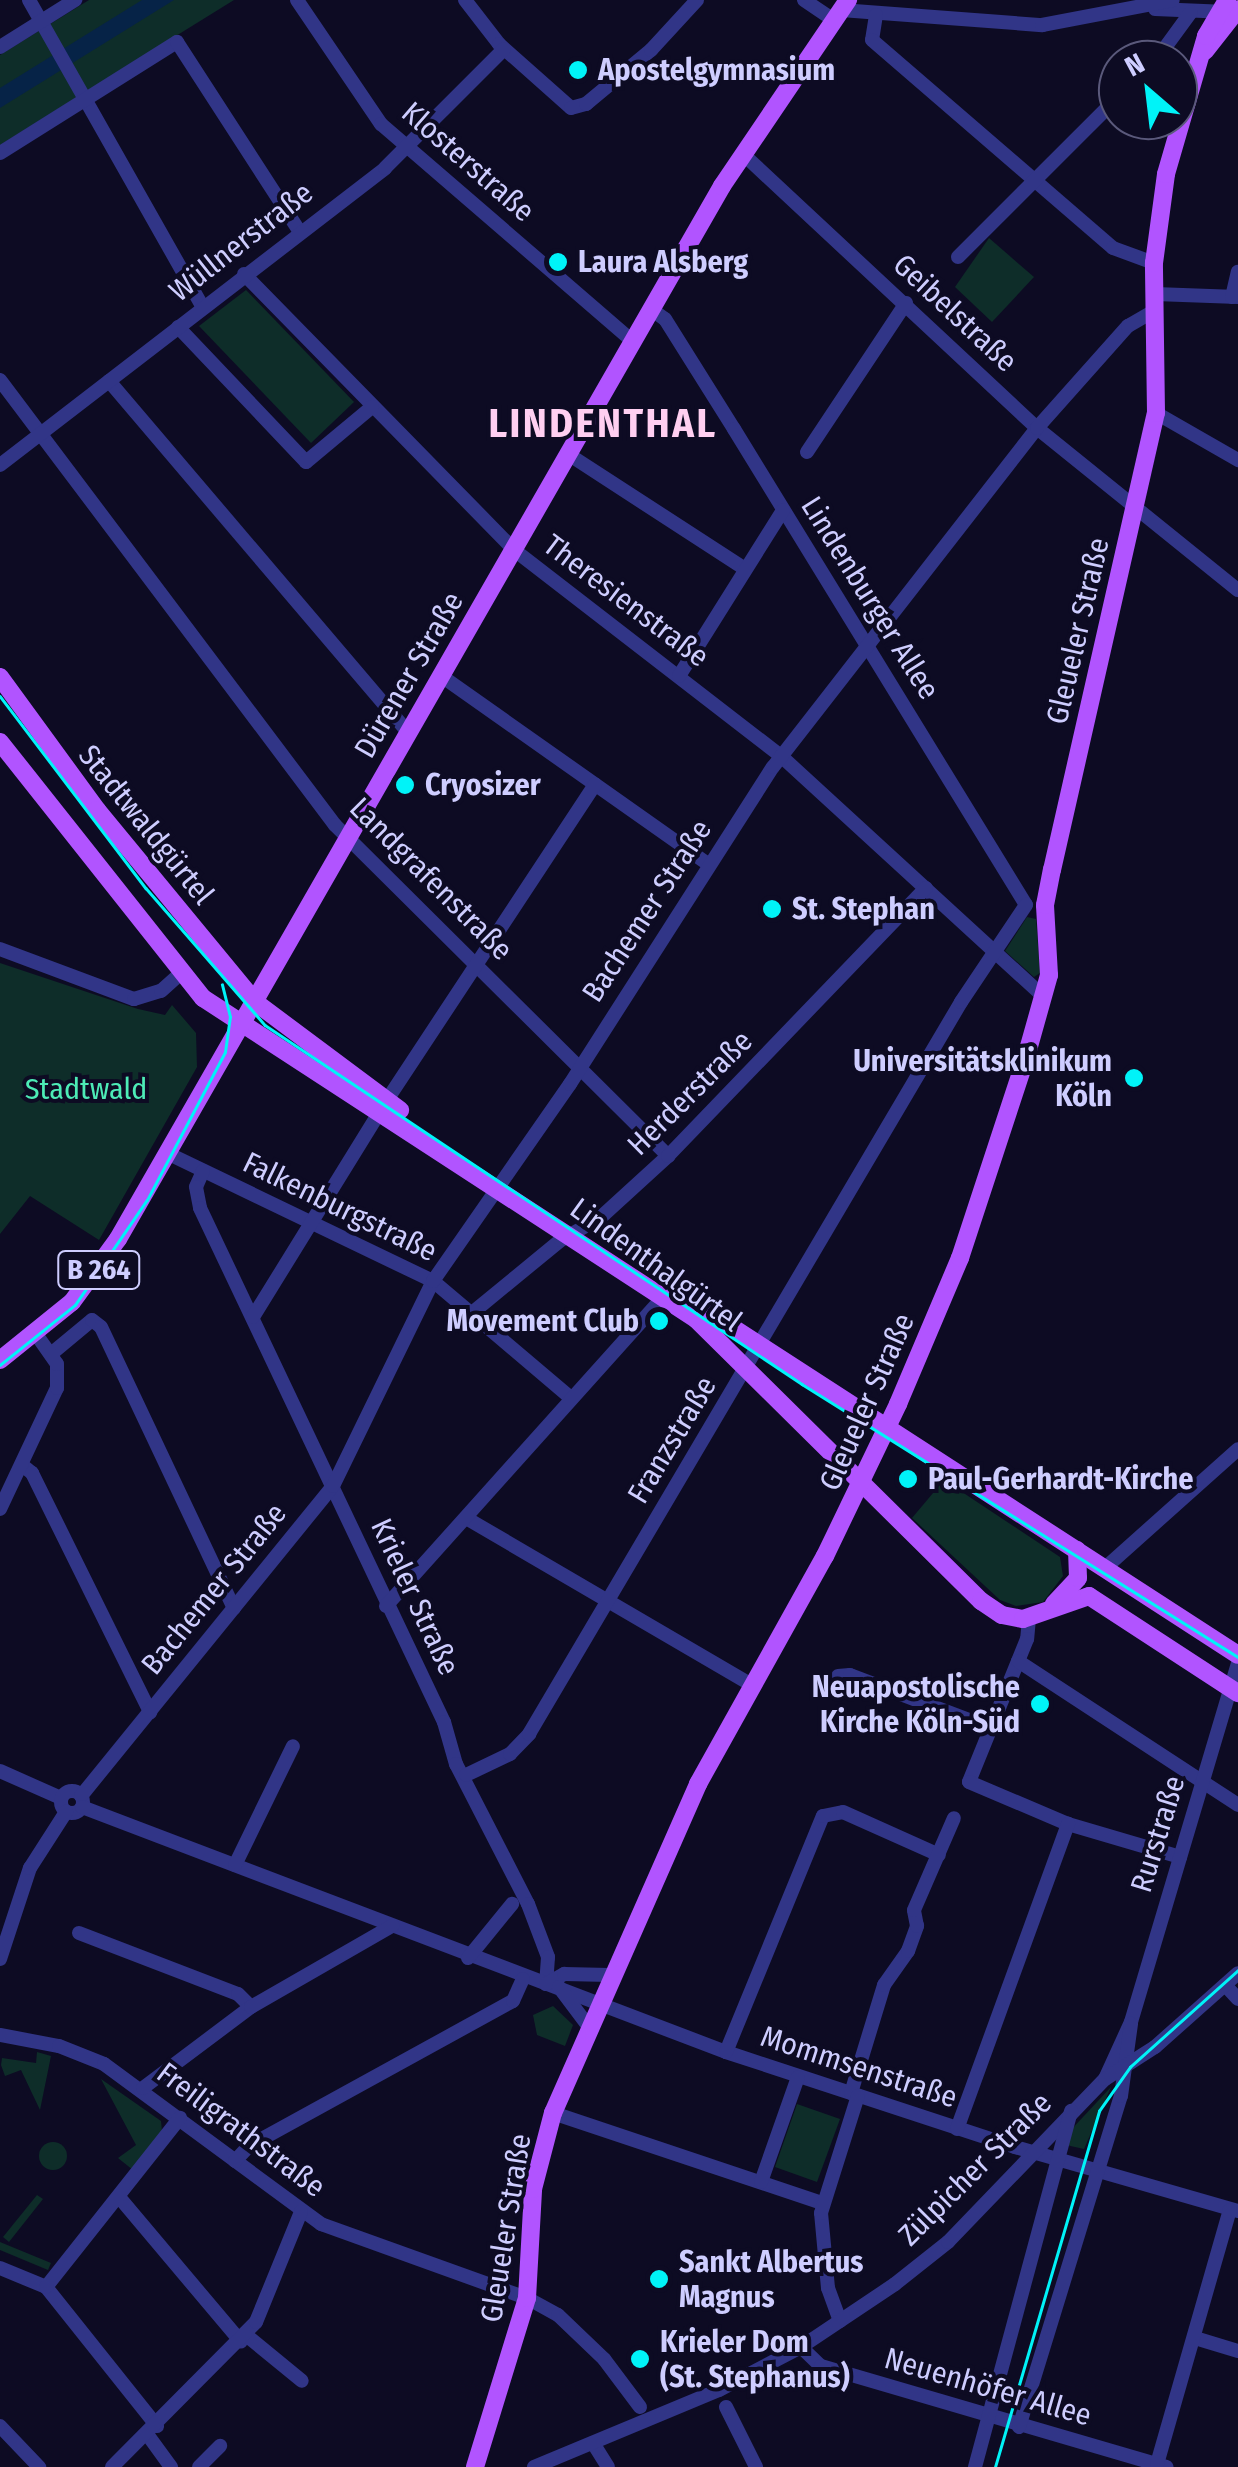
<!DOCTYPE html>
<meta charset="utf-8">
<style>
body{margin:0}
#map{position:relative;width:1238px;height:2467px;overflow:hidden;background:#0d0b23;font-family:"Fira Sans Condensed",sans-serif}
div>[style]{position:absolute}
[style*='--x']{left:calc(var(--x)*1px);top:calc(var(--y)*1px);width:calc(var(--w)*1px);rotate:calc(var(--a)*1deg)}
.green>*{inset:0;background:#0e2d29}
.round{border-radius:50%}
.water>*{inset:0;background:#062347}
.minor>*{height:14px;margin:-7px;padding:0 7px;transform-origin:7px;border-radius:7px;background:#313587}
.minor>.ring{margin:-7px;padding:0;box-sizing:content-box;background:none;border:14px solid #313587;border-radius:50%}
.major>*{height:18px;margin:-9px;padding:0 9px;transform-origin:9px;border-radius:9px;background:#b154ff}
.tram>*{height:2.5px;margin:-1.25px;padding:0 1.25px;transform-origin:1.25px;border-radius:1.25px;background:#00f3f8}
.dots>*{width:28px;height:28px;translate:-50% -50%;box-sizing:border-box;border:5px solid #0d0b23;border-radius:50%}
span{translate:-50% -50%;white-space:nowrap;text-align:center;line-height:1.15;-webkit-text-stroke:8px #0d0b23;paint-order:stroke}
.shield-label span{padding:2px 8px;background:#0d0b23;border:2px solid;border-radius:8px;-webkit-text-stroke-width:0}
.shield-label{font-size:28px;color:#cecdff;font-weight:700}
.poi-label{font-size:30px;color:#cecdff;font-weight:700}
.left{translate:0 -50%;text-align:left}
.right{translate:-100% -50%;text-align:right}
.street-label{font-size:30px;color:#cecdff}
.park-label{font-size:30px;color:#4debb6}
.district-label{font-size:40px;color:#ffcff1;font-weight:700;letter-spacing:2.5px}
.north{position:absolute;left:1098px;top:40px;width:100px;height:100px;box-sizing:border-box;background:#0d0b23;border:2px solid #5a597b;border-radius:50%;rotate:332deg;font-size:28px;font-weight:700;line-height:40px;text-align:center;color:#cecdff}
.north::after{content:'';display:block;margin:auto;width:35px;height:45px;background:#00f3f8;clip-path:polygon(50% 0,100% 100%,50% 72%,0 100%)}
</style>
<div id="map">
<div class="green">
<i style="clip-path:polygon(89px 0,234px 0,0 145px,0 55px)"></i>
<i style="clip-path:polygon(989px 238px,1034px 277px,992px 322px,955px 287px)"></i>
<i style="clip-path:polygon(246px 290px,354px 402px,311px 443px,199px 326px)"></i>
<i style="clip-path:polygon(1027px 917px,1036px 919px,1040px 973px,1034px 977px,1005px 951px)"></i>
<i style="clip-path:polygon(0 963px,138px 1009px,165px 1015px,172px 1005px,196px 1033px,197px 1067px,99px 1240px,30px 1196px,0 1234px)"></i>
<i style="clip-path:polygon(944px 1480px,1060px 1557px,1063px 1576px,1043px 1602px,1016px 1606px,1000px 1600px,912px 1518px)"></i>
<i style="clip-path:polygon(553px 2006px,573px 2025px,565px 2046px,537px 2035px,533px 2015px)"></i>
<i style="clip-path:polygon(37px 2052px,51px 2056px,40px 2110px,21px 2070px,5px 2076px,1px 2065px,2px 2058px,36px 2063px)"></i>
<i style="clip-path:polygon(101px 2079px,161px 2121px,162px 2131px,133px 2170px,118px 2158px,136px 2145px)"></i>
<i style="clip-path:polygon(1111px 2087px,1084px 2149px,1066px 2145px,1069px 2132px)"></i>
<i style="clip-path:polygon(797px 2104px,840px 2119px,817px 2182px,775px 2167px)"></i>
<i class="round" style="left:39px;top:2142px;width:28px;height:28px"></i>
<i style="clip-path:polygon(37px 2195px,43px 2199px,9px 2242px,3px 2237px)"></i>
<i style="clip-path:polygon(0 2242px,51px 2263px,48px 2270px,0 2250px)"></i>
</div>
<div class="water">
<i style="clip-path:polygon(142px 0,174px 0,0 108px,0 88px)"></i>
</div>
<div class="minor">
<i style="--x:29;--y:0;--w:353;--a:60.5"></i>
<i style="--x:297;--y:0;--w:150;--a:55.9"></i>
<i style="--x:381;--y:124;--w:332;--a:40.8"></i>
<i style="--x:465;--y:0;--w:56;--a:52.3"></i>
<i style="--x:499;--y:44;--w:96;--a:41.6"></i>
<i style="--x:571;--y:108;--w:16;--a:-15"></i>
<i style="--x:586;--y:104;--w:85;--a:-39.7"></i>
<i style="--x:651;--y:50;--w:68;--a:-47.4"></i>
<i style="--x:804;--y:0;--w:36;--a:34"></i>
<i style="--x:1155;--y:9;--w:73;--a:2.4"></i>
<i style="--x:841;--y:10;--w:202;--a:4.3"></i>
<i style="--x:1042;--y:25;--w:133;--a:-10.8"></i>
<i style="--x:876;--y:15;--w:25;--a:99"></i>
<i style="--x:872;--y:40;--w:318;--a:40.8"></i>
<i style="--x:1113;--y:248;--w:44;--a:20.1"></i>
<i style="--x:0;--y:47;--w:89;--a:-32.1"></i>
<i style="--x:1156;--y:60;--w:59;--a:-53.9"></i>
<i style="--x:0;--y:153;--w:209;--a:-32.1"></i>
<i style="--x:177;--y:42;--w:223;--a:57.1"></i>
<i style="--x:743;--y:154;--w:402;--a:43"></i>
<i style="--x:1037;--y:428;--w:258;--a:38.9"></i>
<i style="--x:958;--y:257;--w:226;--a:-45"></i>
<i style="--x:244;--y:274;--w:385;--a:45.6"></i>
<i style="--x:513;--y:549;--w:339;--a:37.7"></i>
<i style="--x:781;--y:756;--w:357;--a:42.5"></i>
<i style="--x:1155;--y:294;--w:83;--a:2.1"></i>
<i style="--x:1232;--y:297;--w:26;--a:-77"></i>
<i style="--x:651;--y:309;--w:17;--a:36"></i>
<i style="--x:665;--y:319;--w:130;--a:57.9"></i>
<i style="--x:734;--y:429;--w:558;--a:58.47"></i>
<i style="--x:178;--y:327;--w:186;--a:46.5"></i>
<i style="--x:306;--y:462;--w:86;--a:-39.8"></i>
<i style="--x:0;--y:380;--w:557;--a:53.03"></i>
<i style="--x:335;--y:825;--w:470;--a:44.8"></i>
<i style="--x:109;--y:381;--w:461;--a:49.6"></i>
<i style="--x:1156;--y:413;--w:95;--a:29.8"></i>
<i style="--x:807;--y:452;--w:179;--a:-56.4"></i>
<i style="--x:568;--y:454;--w:211;--a:33"></i>
<i style="--x:0;--y:465;--w:486;--a:-37.6"></i>
<i style="--x:385;--y:168;--w:168;--a:-45"></i>
<i style="--x:440;--y:675;--w:329;--a:35.2"></i>
<i style="--x:679;--y:676;--w:196;--a:-57.9"></i>
<i style="--x:0;--y:949;--w:143;--a:20.5"></i>
<i style="--x:134;--y:999;--w:28;--a:-17"></i>
<i style="--x:161;--y:991;--w:27;--a:-42"></i>
<i style="--x:387;--y:1100;--w:378;--a:-56.6"></i>
<i style="--x:169;--y:1154;--w:293;--a:25.7"></i>
<i style="--x:433;--y:1281;--w:181;--a:40.3"></i>
<i style="--x:203;--y:1171;--w:17;--a:114"></i>
<i style="--x:196;--y:1187;--w:21;--a:79"></i>
<i style="--x:200;--y:1208;--w:569;--a:64.61"></i>
<i style="--x:444;--y:1722;--w:44;--a:74.1"></i>
<i style="--x:456;--y:1764;--w:157;--a:62.8"></i>
<i style="--x:528;--y:1904;--w:57;--a:69.3"></i>
<i style="--x:548;--y:1957;--w:27;--a:94"></i>
<i style="--x:472;--y:1313;--w:115;--a:-39.4"></i>
<i style="--x:561;--y:1240;--w:45;--a:-29.4"></i>
<i style="--x:600;--y:1218;--w:92;--a:-42.4"></i>
<i style="--x:668;--y:1156;--w:372;--a:-46.1"></i>
<i style="--x:253;--y:1317;--w:243;--a:-58.3"></i>
<i style="--x:51;--y:1354;--w:53;--a:-39.7"></i>
<i style="--x:92;--y:1320;--w:11;--a:38"></i>
<i style="--x:101;--y:1327;--w:311;--a:64.7"></i>
<i style="--x:22;--y:1465;--w:13;--a:39"></i>
<i style="--x:32;--y:1473;--w:267;--a:63.7"></i>
<i style="--x:0;--y:1509;--w:134;--a:-64.8"></i>
<i style="--x:57;--y:1388;--w:24;--a:-90"></i>
<i style="--x:57;--y:1364;--w:37;--a:-125"></i>
<i style="--x:466;--y:1518;--w:331;--a:30.3"></i>
<i style="--x:1105;--y:1568;--w:178;--a:-41.8"></i>
<i style="--x:386;--y:1606;--w:415;--a:-48.1"></i>
<i style="--x:1029;--y:1618;--w:21;--a:95"></i>
<i style="--x:1027;--y:1639;--w:154;--a:112.1"></i>
<i style="--x:969;--y:1782;--w:108;--a:23"></i>
<i style="--x:1068;--y:1824;--w:117;--a:16.4"></i>
<i style="--x:1018;--y:1661;--w:263;--a:33.2"></i>
<i style="--x:838;--y:1676;--w:12;--a:-5"></i>
<i style="--x:850;--y:1675;--w:150;--a:20.7"></i>
<i style="--x:0;--y:1771;--w:67;--a:23.9"></i>
<i style="--x:466;--y:1775;--w:49;--a:-25.5"></i>
<i style="--x:510;--y:1754;--w:28;--a:-46"></i>
<i style="--x:529;--y:1734;--w:850;--a:-59.45"></i>
<i style="--x:961;--y:1002;--w:117;--a:-56.2"></i>
<i class="ring" style="left:61px;top:1791px;width:8px;height:8px"></i>
<i style="--x:81;--y:1796;--w:400;--a:-50.9"></i>
<i style="--x:333;--y:1486;--w:228;--a:-64"></i>
<i style="--x:433;--y:1281;--w:240;--a:-55.2"></i>
<i style="--x:570;--y:1084;--w:376;--a:-57.4"></i>
<i style="--x:773;--y:767;--w:430;--a:-52.1"></i>
<i style="--x:1037;--y:428;--w:137;--a:-48.3"></i>
<i style="--x:1128;--y:326;--w:32;--a:-30"></i>
<i style="--x:82;--y:1807;--w:689;--a:20.83"></i>
<i style="--x:726;--y:2052;--w:304;--a:18.2"></i>
<i style="--x:1015;--y:2147;--w:232;--a:16"></i>
<i style="--x:235;--y:1865;--w:132;--a:-64"></i>
<i style="--x:79;--y:1933;--w:170;--a:21"></i>
<i style="--x:238;--y:1994;--w:18;--a:45"></i>
<i style="--x:468;--y:1958;--w:70;--a:-50.8"></i>
<i style="--x:0;--y:1959;--w:96;--a:-71.8"></i>
<i style="--x:30;--y:1868;--w:67;--a:-57.3"></i>
<i style="--x:546;--y:1984;--w:21;--a:-29"></i>
<i style="--x:564;--y:1974;--w:46;--a:1.2"></i>
<i style="--x:1225;--y:1985;--w:19;--a:47"></i>
<i style="--x:559;--y:1987;--w:50;--a:53.1"></i>
<i style="--x:0;--y:2035;--w:60;--a:10.6"></i>
<i style="--x:59;--y:2046;--w:48;--a:21.8"></i>
<i style="--x:104;--y:2064;--w:270;--a:36.4"></i>
<i style="--x:321;--y:2224;--w:219;--a:19.8"></i>
<i style="--x:527;--y:2298;--w:35;--a:29"></i>
<i style="--x:558;--y:2315;--w:64;--a:43.7"></i>
<i style="--x:604;--y:2359;--w:60;--a:53.1"></i>
<i style="--x:726;--y:2052;--w:255;--a:-67.7"></i>
<i style="--x:823;--y:1816;--w:20;--a:-11"></i>
<i style="--x:843;--y:1812;--w:105;--a:24.1"></i>
<i style="--x:1105;--y:2079;--w:63;--a:-65.5"></i>
<i style="--x:1131;--y:2022;--w:376;--a:-73.4"></i>
<i style="--x:143;--y:2088;--w:135;--a:-36.9"></i>
<i style="--x:251;--y:2007;--w:163;--a:-29.9"></i>
<i style="--x:851;--y:2093;--w:113;--a:-73"></i>
<i style="--x:884;--y:1985;--w:42;--a:-54.8"></i>
<i style="--x:908;--y:1951;--w:27;--a:-70"></i>
<i style="--x:917;--y:1926;--w:16;--a:-101"></i>
<i style="--x:914;--y:1910;--w:100;--a:-66.5"></i>
<i style="--x:553;--y:2113;--w:284;--a:18.5"></i>
<i style="--x:957;--y:2129;--w:325;--a:-70"></i>
<i style="--x:235;--y:2161;--w:21;--a:-47"></i>
<i style="--x:249;--y:2146;--w:301;--a:-28.8"></i>
<i style="--x:513;--y:2001;--w:24;--a:-66"></i>
<i style="--x:761;--y:2182;--w:111;--a:-70.6"></i>
<i style="--x:119;--y:2197;--w:189;--a:49.9"></i>
<i style="--x:0;--y:2268;--w:50;--a:22.4"></i>
<i style="--x:46;--y:2287;--w:178;--a:51.4"></i>
<i style="--x:46;--y:2287;--w:216;--a:-51.6"></i>
<i style="--x:840;--y:2321;--w:35;--a:-110"></i>
<i style="--x:828;--y:2288;--w:75;--a:-95.3"></i>
<i style="--x:821;--y:2213;--w:123;--a:-72.5"></i>
<i style="--x:246;--y:2335;--w:72;--a:39.4"></i>
<i style="--x:1195;--y:2338;--w:45;--a:16.8"></i>
<i style="--x:801;--y:2347;--w:28;--a:44"></i>
<i style="--x:821;--y:2366;--w:360;--a:16.3"></i>
<i style="--x:726;--y:2407;--w:67;--a:63.4"></i>
<i style="--x:0;--y:2426;--w:57;--a:46.4"></i>
<i style="--x:1019;--y:2427;--w:346;--a:-72.9"></i>
<i style="--x:1121;--y:2096;--w:73;--a:-82.1"></i>
<i style="--x:147;--y:2434;--w:41;--a:54"></i>
<i style="--x:593;--y:2443;--w:28;--a:58"></i>
<i style="--x:1157;--y:2464;--w:264;--a:-74"></i>
<i style="--x:112;--y:2467;--w:204;--a:-45.2"></i>
<i style="--x:256;--y:2322;--w:119;--a:-67.8"></i>
<i style="--x:199;--y:2467;--w:30;--a:-45"></i>
<i style="--x:534;--y:2467;--w:200;--a:-22.6"></i>
<i style="--x:719;--y:2390;--w:93;--a:-27.7"></i>
<i style="--x:801;--y:2347;--w:113;--a:-33.8"></i>
<i style="--x:895;--y:2284;--w:68;--a:-38.4"></i>
<i style="--x:948;--y:2242;--w:226;--a:-46.1"></i>
<i style="--x:1105;--y:2079;--w:59;--a:-32.6"></i>
<i style="--x:1155;--y:2047;--w:111;--a:-41.7"></i>
<i style="--x:975;--y:2467;--w:369;--a:-74.9"></i>
</div>
<div class="major">
<i style="--x:1205;--y:51;--w:53;--a:-51.8"></i>
<i style="--x:0;--y:677;--w:165;--a:53.9"></i>
<i style="--x:97;--y:810;--w:249;--a:50.5"></i>
<i style="--x:255;--y:1002;--w:181;--a:36.7"></i>
<i style="--x:0;--y:742;--w:327;--a:51.6"></i>
<i style="--x:203;--y:998;--w:588;--a:33.07"></i>
<i style="--x:696;--y:1319;--w:401;--a:44.7"></i>
<i style="--x:981;--y:1601;--w:25;--a:34"></i>
<i style="--x:1002;--y:1615;--w:21;--a:11"></i>
<i style="--x:1023;--y:1619;--w:70;--a:-19.2"></i>
<i style="--x:1089;--y:1596;--w:178;--a:33.1"></i>
<i style="--x:673;--y:1289;--w:673;--a:32.93"></i>
<i style="--x:0;--y:1360;--w:92;--a:-38.9"></i>
<i style="--x:72;--y:1302;--w:78;--a:-53.9"></i>
<i style="--x:118;--y:1239;--w:1214;--a:-60.16"></i>
<i style="--x:722;--y:186;--w:225;--a:-55.9"></i>
<i style="--x:1054;--y:1604;--w:35;--a:-47"></i>
<i style="--x:1078;--y:1578;--w:28;--a:-92"></i>
<i style="--x:475;--y:2467;--w:177;--a:-72.9"></i>
<i style="--x:527;--y:2298;--w:109;--a:-86.8"></i>
<i style="--x:533;--y:2189;--w:79;--a:-75.3"></i>
<i style="--x:553;--y:2113;--w:360;--a:-66.2"></i>
<i style="--x:698;--y:1784;--w:261;--a:-60.9"></i>
<i style="--x:825;--y:1556;--w:169;--a:-64.3"></i>
<i style="--x:898;--y:1404;--w:159;--a:-67"></i>
<i style="--x:960;--y:1258;--w:212;--a:-71.8"></i>
<i style="--x:1026;--y:1057;--w:85;--a:-74.3"></i>
<i style="--x:1049;--y:975;--w:70;--a:-93.3"></i>
<i style="--x:1045;--y:905;--w:36;--a:-79"></i>
<i style="--x:1052;--y:870;--w:469;--a:-77.2"></i>
<i style="--x:1156;--y:413;--w:150;--a:-90.8"></i>
<i style="--x:1154;--y:263;--w:90;--a:-82.3"></i>
<i style="--x:1166;--y:174;--w:144;--a:-73.8"></i>
<i style="--x:1206;--y:36;--w:42;--a:-59.7"></i>
</div>
<div class="tram">
<i style="--x:0;--y:696;--w:241;--a:52.8"></i>
<i style="--x:146;--y:888;--w:181;--a:49"></i>
<i style="--x:265;--y:1025;--w:646;--a:33.76"></i>
<i style="--x:802;--y:1384;--w:514;--a:32.05"></i>
<i style="--x:0;--y:1365;--w:96;--a:-38.7"></i>
<i style="--x:75;--y:1305;--w:127;--a:-55.6"></i>
<i style="--x:147;--y:1200;--w:167;--a:-62.2"></i>
<i style="--x:225;--y:1052;--w:35;--a:-82"></i>
<i style="--x:230;--y:1017;--w:33;--a:-104"></i>
<i style="--x:995;--y:2467;--w:371;--a:-73.7"></i>
<i style="--x:1099;--y:2111;--w:54;--a:-54.8"></i>
<i style="--x:1130;--y:2067;--w:145;--a:-41.9"></i>
</div>
<div class="dots">
<i style="left:578px;top:70px;background:#00f3f8"></i>
<i style="left:558px;top:262px;background:#00f3f8"></i>
<i style="left:405px;top:785px;background:#00f3f8"></i>
<i style="left:772px;top:909px;background:#00f3f8"></i>
<i style="left:1134px;top:1078px;background:#00f3f8"></i>
<i style="left:659px;top:1321px;background:#00f3f8"></i>
<i style="left:908px;top:1479px;background:#00f3f8"></i>
<i style="left:1040px;top:1704px;background:#00f3f8"></i>
<i style="left:659px;top:2279px;background:#00f3f8"></i>
<i style="left:640px;top:2359px;background:#00f3f8"></i>
</div>
<div class="shield-label">
<span style="left:99px;top:1270px">B 264</span>
</div>
<div class="poi-label">
<span class="left" style="left:598px;top:70px">Apostelgymnasium</span>
<span class="left" style="left:578px;top:262px">Laura Alsberg</span>
<span class="left" style="left:425px;top:785px">Cryosizer</span>
<span class="left" style="left:792px;top:909px">St. Stephan</span>
<span class="right" style="left:1112px;top:1078px">Universitätsklinikum<br>Köln</span>
<span class="right" style="left:639px;top:1321px">Movement Club</span>
<span class="left" style="left:928px;top:1479px">Paul-Gerhardt-Kirche</span>
<span class="right" style="left:1020px;top:1704px">Neuapostolische<br>Kirche Köln-Süd</span>
<span class="left" style="left:679px;top:2279px">Sankt Albertus<br>Magnus</span>
<span class="left" style="left:660px;top:2359px">Krieler Dom<br>(St. Stephanus)</span>
</div>
<div class="street-label">
<span style="left:468px;top:162px;rotate:41deg">Klosterstraße</span>
<span style="left:241px;top:242px;rotate:-38deg">Wüllnerstraße</span>
<span style="left:955px;top:313px;rotate:43deg">Geibelstraße</span>
<span style="left:870px;top:598px;rotate:58deg">Lindenburger Allee</span>
<span style="left:626px;top:601px;rotate:37deg">Theresienstraße</span>
<span style="left:1078px;top:631px;rotate:-77deg">Gleueler Straße</span>
<span style="left:409px;top:675px;rotate:-60deg">Dürener Straße</span>
<span style="left:146px;top:825px;rotate:51deg">Stadtwaldgürtel</span>
<span style="left:431px;top:879px;rotate:45deg">Landgrafenstraße</span>
<span style="left:647px;top:911px;rotate:-57deg">Bachemer Straße</span>
<span style="left:690px;top:1093px;rotate:-45deg">Herderstraße</span>
<span style="left:340px;top:1207px;rotate:26deg">Falkenburgstraße</span>
<span style="left:656px;top:1265px;rotate:36deg">Lindenthalgürtel</span>
<span style="left:867px;top:1402px;rotate:-66deg">Gleueler Straße</span>
<span style="left:672px;top:1440px;rotate:-59deg">Franzstraße</span>
<span style="left:214px;top:1589px;rotate:-51deg">Bachemer Straße</span>
<span style="left:415px;top:1597px;rotate:65deg">Krieler Straße</span>
<span style="left:1158px;top:1834px;rotate:-73deg">Rurstraße</span>
<span style="left:859px;top:2067px;rotate:18deg">Mommsenstraße</span>
<span style="left:241px;top:2130px;rotate:37deg">Freiligrathstraße</span>
<span style="left:975px;top:2169px;rotate:-45deg">Zülpicher Straße</span>
<span style="left:506px;top:2228px;rotate:-81deg">Gleueler Straße</span>
<span style="left:988px;top:2387px;rotate:16deg">Neuenhöfer Allee</span>
</div>
<div class="park-label">
<span style="left:86px;top:1089px">Stadtwald</span>
</div>
<div class="district-label">
<span style="left:603px;top:424px">LINDENTHAL</span>
</div>
<div class="north">N</div>
</div>
